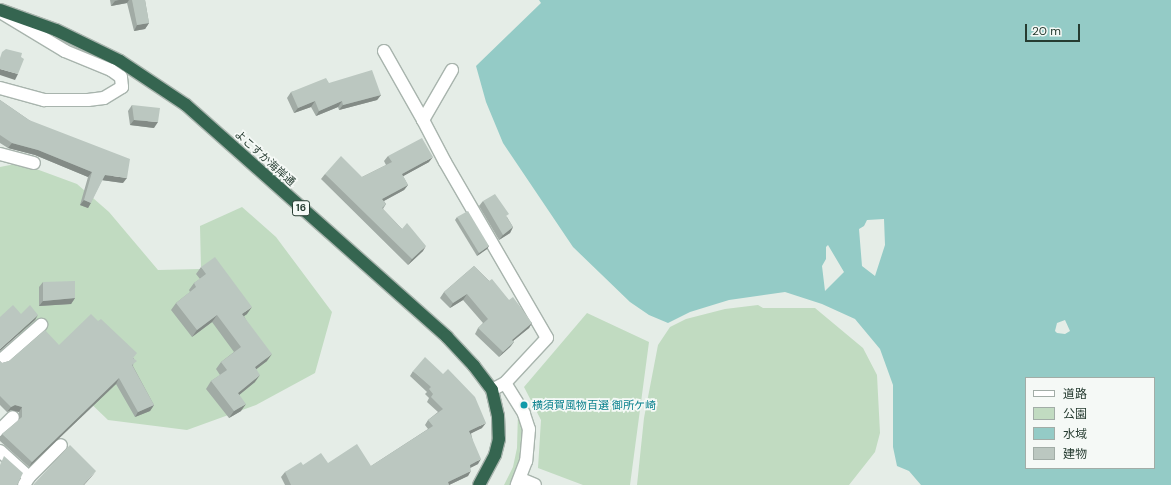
<!DOCTYPE html>
<meta charset="utf-8">
<style>
body{margin:0}
#map{position:relative;width:1171px;height:485px;overflow:hidden;background:#e5ede7;font-family:"DM Sans","Noto Sans JP",sans-serif}
div>[style]{position:absolute}
[style*='--x']{left:calc(var(--x)*1px);top:calc(var(--y)*1px);width:calc(var(--w)*1px);rotate:calc(var(--a)*1deg)}
.green>*{inset:0;background:#c1dbc1}
.water>*{inset:0;background:#94cbc6}
.roads{filter:drop-shadow(1px 0 #a8b4ad) drop-shadow(-1px 0 #a8b4ad) drop-shadow(0 1px #a8b4ad) drop-shadow(0 -1px #a8b4ad)}
.minor>*{height:12px;margin:-6px;padding:0 6px;transform-origin:6px;border-radius:6px;background:#fff}
.highway>*{height:12px;margin:-6px;padding:0 6px;transform-origin:6px;border-radius:6px;background:#356550}
.wall>*{inset:0;background:#a1aba5}
.shaded-wall>*{inset:0;background:#838b86}
.building>*{inset:0;background:#bbc7c0}
.dots>*{width:11px;height:11px;translate:-50% -50%;box-sizing:border-box;border:2px solid #f5f9f6;border-radius:50%}
span{translate:-50% -50%;white-space:nowrap;text-align:center;line-height:1.15;-webkit-text-stroke:3.5px #f5f9f6;paint-order:stroke}
.shield-label span{padding:1px 3px;background:#f5f9f6;border:1px solid;border-radius:3px;-webkit-text-stroke-width:0}
.shield-label{font-size:10px;color:#263c31;font-weight:700}
.street-label{font-size:11px;color:#263c31}
.culture-label{font-size:11px;color:#0d838f}
.left{translate:0 -50%;text-align:left}
.legend{position:absolute;left:1025px;top:377px;width:130px;height:92px;box-sizing:border-box;background:#f5f9f6;border:1px solid #a2ada7;margin:0;padding:5px 7px;list-style:none;font-size:12px;color:#263c31}
.legend li{display:flex;align-items:center;gap:8px;height:20px}
.legend b{width:20px;border:1px solid #a2ada7}
.scale{position:absolute;left:1025px;top:24px;width:55px;height:18px;box-sizing:border-box;border:2px solid #263c31;border-top:0;padding-left:5px;font-size:12px;line-height:14px;white-space:nowrap;color:#263c31;-webkit-text-stroke:3px #f5f9f6;paint-order:stroke}
</style>
<div id="map">
<div class="green">
<i style="clip-path:polygon(20px 163px,77px 184px,109px 212px,158px 270px,201px 269px,200px 226px,242px 207px,276px 237px,332px 312px,315px 373px,256px 405px,187px 430px,108px 420px,5px 321px,0 320px,0 167px)"></i>
<i style="clip-path:polygon(758px 305px,763px 308px,815px 308px,863px 348px,877px 375px,880px 433px,875px 452px,849px 485px,637px 485px,644px 418px,658px 345px,670px 327px,686px 319px,725px 309px)"></i>
<i style="clip-path:polygon(587px 313px,649px 342px,630px 485px,583px 485px,538px 468px,541px 420px,524px 387px)"></i>
<i style="clip-path:polygon(518px 412px,523px 420px,524px 452px,512px 485px,504px 485px,513px 467px,517px 448px)"></i>
</div>
<div class="water">
<i style="clip-path:polygon(evenodd,539px 0,1171px 0,1171px 485px,921px 485px,909px 471px,897px 466px,893px 447px,893px 385px,880px 349px,855px 319px,822px 304px,785px 292px,729px 300px,690px 312px,668px 323px,649px 315px,630px 302px,573px 247px,503px 143px,486px 102px,476px 66px,541px 3px,539px 0,884px 219px,885px 245px,875px 276px,862px 266px,859px 229px,864px 226px,867px 220px,884px 219px,539px 0,828px 245px,844px 272px,825px 291px,822px 266px,826px 259px,826px 247px,828px 245px,539px 0,1065px 320px,1070px 331px,1065px 334px,1057px 333px,1055px 331px,1057px 323px,1065px 320px,539px 0,1026px 378px,1154px 378px,1154px 468px,1026px 468px,1026px 378px)"></i>
</div>
<div class="roads">
<div class="minor">
<i style="--x:384;--y:51;--w:79;--a:60.5"></i>
<i style="--x:452;--y:70;--w:58;--a:120.1"></i>
<i style="--x:423;--y:120;--w:47;--a:62.4"></i>
<i style="--x:445;--y:162;--w:203;--a:59.9"></i>
<i style="--x:547;--y:338;--w:62;--a:133"></i>
<i style="--x:505;--y:383;--w:15;--a:152"></i>
<i style="--x:0;--y:88;--w:46;--a:15.3"></i>
<i style="--x:44;--y:100;--w:44;--a:0"></i>
<i style="--x:88;--y:100;--w:16;--a:-7"></i>
<i style="--x:104;--y:98;--w:21;--a:-31"></i>
<i style="--x:122;--y:87;--w:10;--a:-96"></i>
<i style="--x:121;--y:77;--w:12;--a:-145"></i>
<i style="--x:111;--y:70;--w:50;--a:-157.6"></i>
<i style="--x:65;--y:51;--w:74;--a:-148.9"></i>
<i style="--x:0;--y:154;--w:35;--a:15"></i>
<i style="--x:0;--y:361;--w:55;--a:-41.3"></i>
<i style="--x:505;--y:383;--w:36;--a:58"></i>
<i style="--x:524;--y:414;--w:16;--a:72"></i>
<i style="--x:529;--y:429;--w:32;--a:95"></i>
<i style="--x:526;--y:461;--w:26;--a:111"></i>
<i style="--x:0;--y:430;--w:18;--a:-45"></i>
<i style="--x:0;--y:451;--w:39;--a:42"></i>
<i style="--x:29;--y:477;--w:9;--a:122"></i>
<i style="--x:29;--y:477;--w:45;--a:-45"></i>
<i style="--x:521;--y:479;--w:15;--a:23"></i>
</div>
<div class="highway">
<i style="--x:0;--y:10;--w:59;--a:19.7"></i>
<i style="--x:56;--y:30;--w:71;--a:25.8"></i>
<i style="--x:120;--y:61;--w:79;--a:33.7"></i>
<i style="--x:186;--y:105;--w:349;--a:41.6"></i>
<i style="--x:447;--y:337;--w:40;--a:47"></i>
<i style="--x:474;--y:366;--w:30;--a:53"></i>
<i style="--x:492;--y:390;--w:27;--a:77"></i>
<i style="--x:498;--y:416;--w:23;--a:88"></i>
<i style="--x:499;--y:439;--w:16;--a:104"></i>
<i style="--x:495;--y:455;--w:34;--a:118"></i>
</div>
</div>
<div class="wall">
<i style="clip-path:polygon(110px 0,145px 0,149px 23px,145px 29px,134px 31px,127px 3px,111px 6px)"></i>
<i style="clip-path:polygon(329px 83px,381px 95px,377px 100px,339px 110px,338px 107px,316px 116px,311px 107px,294px 113px,287px 98px,291px 92px)"></i>
<i style="clip-path:polygon(0 100px,29px 120px,123px 183px,102px 180px,88px 208px,80px 205px,88px 177px,35px 155px,8px 148px,0 143px)"></i>
<i style="clip-path:polygon(132px 105px,154px 128px,130px 125px,128px 111px)"></i>
<i style="clip-path:polygon(388px 156px,429px 162px,403px 176px,408px 185px,404px 190px,384px 201px,386px 204px,383px 209px,423px 251px,408px 265px,321px 179px,325px 174px,362px 177px,386px 165px,384px 161px)"></i>
<i style="clip-path:polygon(483px 201px,507px 217px,513px 227px,510px 233px,499px 240px,479px 206px)"></i>
<i style="clip-path:polygon(457px 217px,489px 246px,487px 249px,477px 256px,455px 220px)"></i>
<i style="clip-path:polygon(474px 266px,532px 323px,529px 328px,513px 341px,514px 342px,510px 347px,499px 357px,475px 334px,478px 328px,483px 323px,463px 300px,450px 308px,440px 298px,444px 292px)"></i>
<i style="clip-path:polygon(201px 267px,247px 314px,244px 316px,267px 361px,256px 369px,255px 382px,239px 395px,241px 411px,229px 418px,206px 389px,211px 381px,220px 375px,216px 369px,221px 362px,234px 352px,212px 322px,192px 337px,171px 310px,176px 303px,190px 292px,189px 290px,194px 283px,200px 279px,196px 274px)"></i>
<i style="clip-path:polygon(43px 282px,75px 298px,71px 304px,39px 306px,39px 287px)"></i>
<i style="clip-path:polygon(59px 345px,134px 358px,133px 366px,154px 405px,150px 411px,135px 417px,116px 384px,29px 467px,0 441px,0 437px,2px 434px,19px 420px,19px 412px,11px 410px,7px 412px,0 405px,0 361px,2px 363px,9px 361px)"></i>
<i style="clip-path:polygon(413px 371px,482px 428px,471px 433px,478px 464px,470px 468px,468px 476px,449px 485px,285px 485px,281px 477px,285px 472px,303px 465px,328px 463px,371px 466px,428px 429px,425px 425px,428px 420px,438px 412px,427px 402px,429px 398px,425px 394px,427px 392px,410px 376px)"></i>
</div>
<div class="shaded-wall">
<i style="clip-path:polygon(119px 0,129px 0,127px 3px,111px 6px,115px 1px)"></i>
<i style="clip-path:polygon(149px 23px,145px 29px,134px 31px,137px 25px)"></i>
<i style="clip-path:polygon(0 69px,18px 74px,15px 80px,0 75px)"></i>
<i style="clip-path:polygon(381px 95px,377px 100px,339px 110px,343px 105px)"></i>
<i style="clip-path:polygon(315px 101px,311px 107px,294px 113px,298px 108px)"></i>
<i style="clip-path:polygon(342px 101px,338px 107px,316px 116px,319px 111px)"></i>
<i style="clip-path:polygon(134px 120px,158px 122px,154px 128px,130px 125px)"></i>
<i style="clip-path:polygon(12px 143px,38px 150px,92px 172px,88px 177px,35px 155px,8px 148px)"></i>
<i style="clip-path:polygon(433px 157px,429px 162px,398px 179px,402px 174px)"></i>
<i style="clip-path:polygon(105px 175px,127px 178px,123px 183px,101px 180px)"></i>
<i style="clip-path:polygon(408px 185px,404px 190px,378px 204px,382px 199px)"></i>
<i style="clip-path:polygon(84px 200px,91px 203px,88px 208px,80px 205px)"></i>
<i style="clip-path:polygon(513px 227px,510px 233px,499px 240px,503px 235px)"></i>
<i style="clip-path:polygon(426px 246px,423px 251px,408px 265px,412px 259px)"></i>
<i style="clip-path:polygon(489px 246px,487px 249px,477px 256px,479px 253px)"></i>
<i style="clip-path:polygon(467px 294px,463px 300px,450px 308px,453px 303px)"></i>
<i style="clip-path:polygon(75px 298px,71px 304px,39px 306px,43px 301px)"></i>
<i style="clip-path:polygon(252px 307px,247px 314px,237px 321px,242px 314px)"></i>
<i style="clip-path:polygon(38px 315px,35px 320px,0 351px,0 349px)"></i>
<i style="clip-path:polygon(217px 315px,212px 322px,192px 337px,197px 330px)"></i>
<i style="clip-path:polygon(532px 323px,529px 328px,508px 345px,512px 340px)"></i>
<i style="clip-path:polygon(514px 342px,510px 347px,499px 357px,503px 352px)"></i>
<i style="clip-path:polygon(272px 354px,267px 361px,250px 374px,255px 367px)"></i>
<i style="clip-path:polygon(260px 375px,255px 382px,233px 400px,238px 393px)"></i>
<i style="clip-path:polygon(119px 378px,116px 384px,29px 467px,32px 462px)"></i>
<i style="clip-path:polygon(246px 404px,241px 411px,229px 418px,234px 411px)"></i>
<i style="clip-path:polygon(15px 405px,22px 407px,19px 412px,11px 410px,7px 412px,11px 407px)"></i>
<i style="clip-path:polygon(154px 405px,150px 411px,135px 417px,138px 412px)"></i>
<i style="clip-path:polygon(486px 423px,482px 428px,466px 436px,469px 431px)"></i>
<i style="clip-path:polygon(481px 459px,478px 464px,466px 470px,470px 465px)"></i>
<i style="clip-path:polygon(96px 471px,92px 476px,84px 485px,83px 485px)"></i>
<i style="clip-path:polygon(471px 471px,468px 476px,449px 485px,448px 482px)"></i>
</div>
<div class="building">
<i style="clip-path:polygon(132px 0,145px 0,149px 23px,137px 25px)"></i>
<i style="clip-path:polygon(6px 49px,22px 53px,21px 57px,24px 59px,18px 74px,0 69px,0 58px,2px 52px)"></i>
<i style="clip-path:polygon(372px 70px,381px 95px,343px 105px,342px 101px,319px 111px,315px 101px,298px 108px,291px 92px,326px 78px,329px 83px)"></i>
<i style="clip-path:polygon(0 100px,29px 120px,130px 159px,127px 178px,105px 175px,91px 203px,84px 200px,92px 172px,38px 150px,12px 143px,0 135px)"></i>
<i style="clip-path:polygon(132px 105px,160px 108px,158px 122px,134px 120px)"></i>
<i style="clip-path:polygon(422px 138px,433px 157px,402px 174px,408px 185px,382px 199px,386px 204px,382px 208px,402px 229px,407px 223px,426px 246px,412px 259px,325px 174px,341px 156px,362px 177px,392px 162px,388px 156px)"></i>
<i style="clip-path:polygon(495px 194px,509px 214px,506px 216px,513px 227px,503px 235px,483px 201px)"></i>
<i style="clip-path:polygon(468px 211px,489px 246px,479px 253px,457px 217px)"></i>
<i style="clip-path:polygon(215px 257px,252px 307px,242px 314px,272px 354px,255px 367px,260px 375px,238px 393px,246px 404px,234px 411px,211px 381px,227px 370px,221px 362px,241px 347px,217px 315px,197px 330px,176px 303px,196px 287px,194px 283px,206px 274px,201px 267px)"></i>
<i style="clip-path:polygon(474px 266px,489px 281px,492px 279px,509px 300px,513px 297px,532px 323px,512px 340px,514px 342px,503px 352px,478px 328px,488px 319px,467px 294px,453px 303px,444px 292px)"></i>
<i style="clip-path:polygon(75px 281px,75px 298px,43px 301px,43px 282px)"></i>
<i style="clip-path:polygon(13px 305px,21px 314px,30px 305px,38px 315px,0 349px,0 317px)"></i>
<i style="clip-path:polygon(91px 314px,98px 321px,101px 319px,137px 353px,133px 358px,137px 361px,132px 365px,154px 405px,138px 412px,119px 378px,32px 462px,2px 434px,22px 417px,22px 407px,15px 405px,11px 407px,0 396px,0 361px,2px 363px,9px 361px,45px 330px,59px 345px)"></i>
<i style="clip-path:polygon(425px 357px,443px 374px,448px 369px,475px 397px,486px 423px,469px 431px,481px 459px,470px 465px,471px 471px,448px 482px,449px 485px,291px 485px,285px 472px,301px 462px,303px 465px,321px 453px,328px 463px,357px 444px,371px 466px,433px 426px,428px 420px,443px 409px,431px 397px,433px 394px,429px 389px,431px 387px,413px 371px)"></i>
<i style="clip-path:polygon(70px 445px,96px 471px,83px 485px,33px 485px)"></i>
<i style="clip-path:polygon(4px 456px,23px 473px,17px 485px,0 485px,0 465px)"></i>
</div>
<div class="dots">
<i style="left:524px;top:405px;background:#0f9aa8"></i>
</div>
<div class="shield-label">
<span style="left:301px;top:208px">16</span>
</div>
<div class="street-label">
<span style="left:265px;top:158px;rotate:42deg">よこすか海岸通</span>
</div>
<div class="culture-label">
<span class="left" style="left:532px;top:405px">横須賀風物百選 御所ケ崎</span>
</div>
<ul class="legend">
<li><b style="height:5px;background:#fff"></b>道路</li>
<li><b style="height:11px;background:#c1dbc1"></b>公園</li>
<li><b style="height:11px;background:#94cbc6"></b>水域</li>
<li><b style="height:11px;background:#bbc7c0"></b>建物</li>
</ul>
<div class="scale">20 m</div>
</div>
